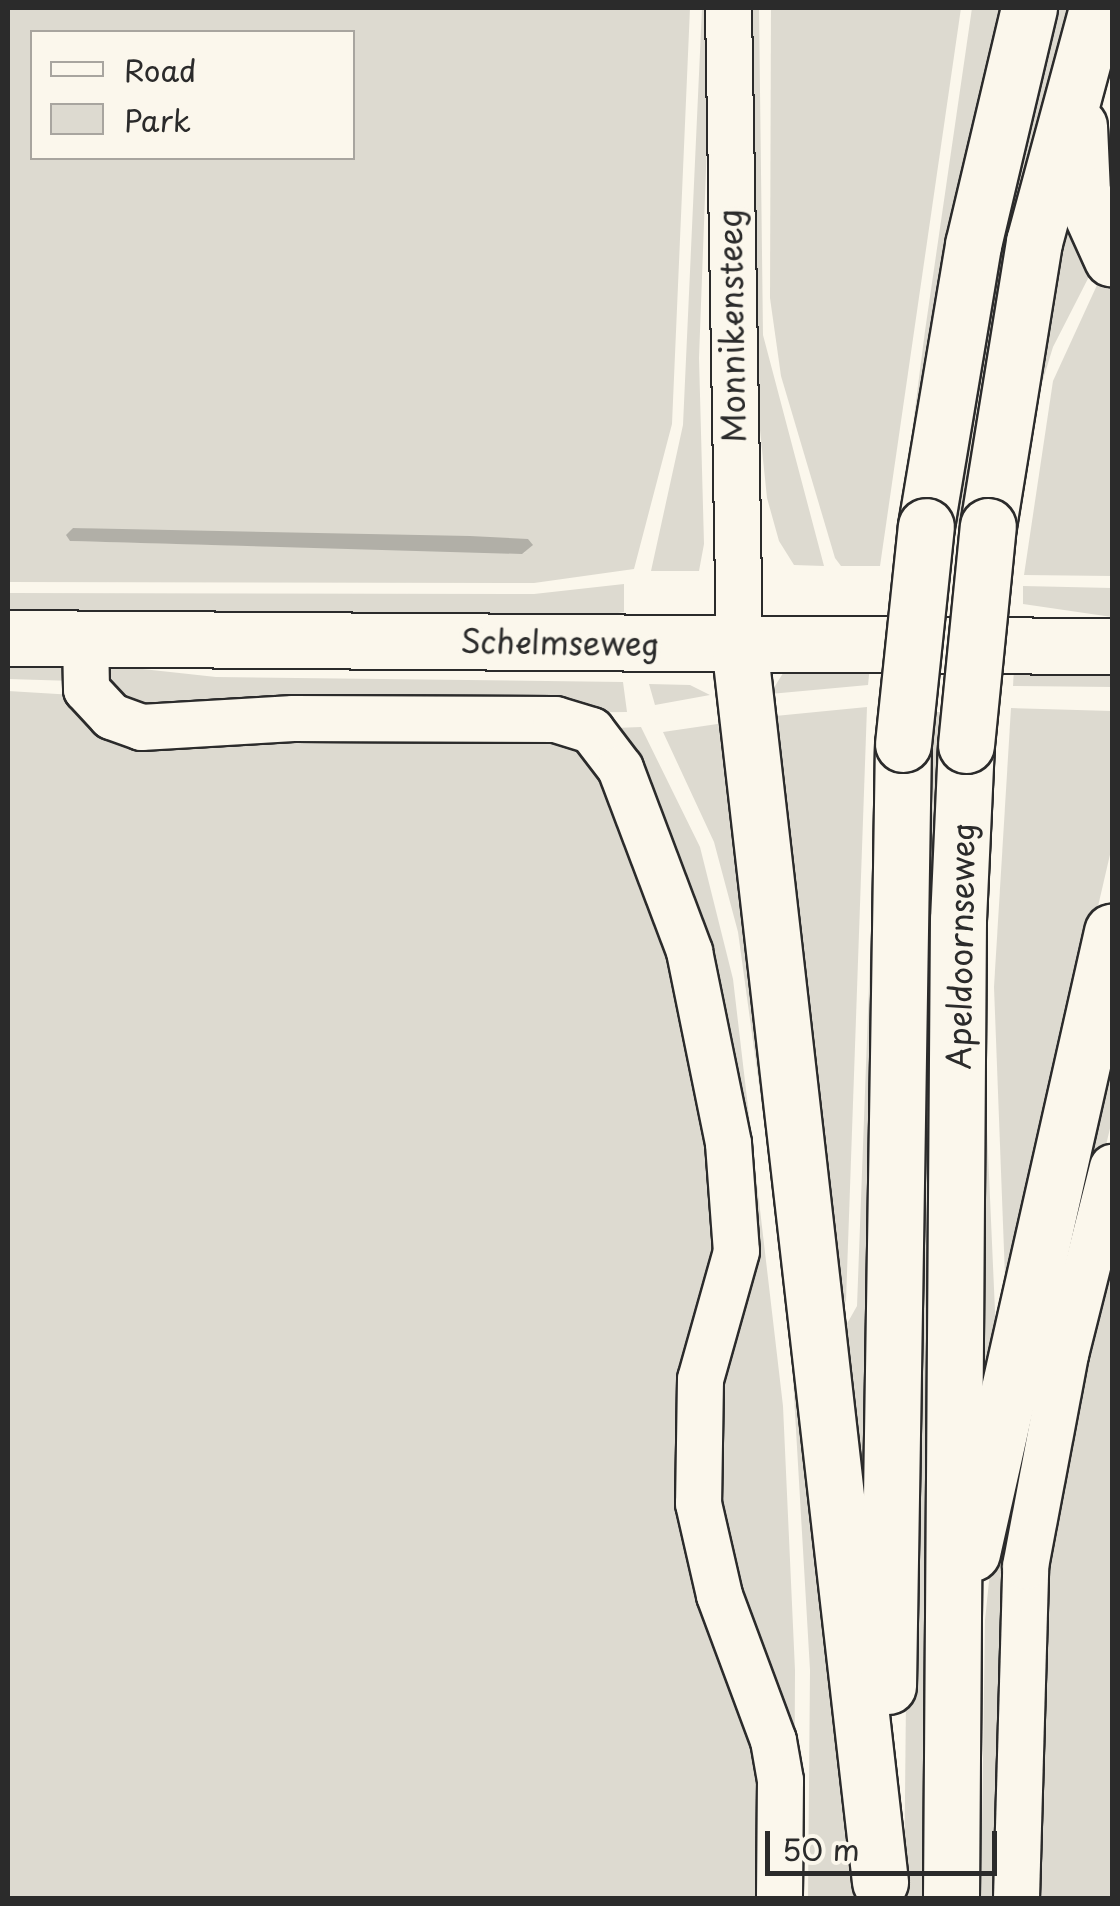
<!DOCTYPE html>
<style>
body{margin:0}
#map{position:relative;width:1120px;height:1906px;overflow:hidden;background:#fbf7ec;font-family:"Playpen Sans",sans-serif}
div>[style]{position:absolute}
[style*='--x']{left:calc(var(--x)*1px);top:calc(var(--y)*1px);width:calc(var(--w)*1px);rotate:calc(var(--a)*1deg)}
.green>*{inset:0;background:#dddad0}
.water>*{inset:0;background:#b1afa7}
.roads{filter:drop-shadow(2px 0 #2b2b2b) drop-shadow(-2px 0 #2b2b2b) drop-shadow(0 2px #2b2b2b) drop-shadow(0 -2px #2b2b2b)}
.minor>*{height:45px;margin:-22.5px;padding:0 22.5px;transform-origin:22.5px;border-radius:22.5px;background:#fbf7ec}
.major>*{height:55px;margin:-27.5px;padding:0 27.5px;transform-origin:27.5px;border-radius:27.5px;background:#fbf7ec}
.bridges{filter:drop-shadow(2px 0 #2b2b2b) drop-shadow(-2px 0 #2b2b2b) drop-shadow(0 2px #2b2b2b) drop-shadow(0 -2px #2b2b2b)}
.major-bridge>*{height:55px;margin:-27.5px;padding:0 27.5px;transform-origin:27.5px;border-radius:27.5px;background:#fbf7ec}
span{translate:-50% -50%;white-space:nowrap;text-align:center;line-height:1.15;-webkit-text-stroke:8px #fbf7ec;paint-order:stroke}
.street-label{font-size:32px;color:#2b2b2b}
.frame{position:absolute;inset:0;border:10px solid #2b2b2b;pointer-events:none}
.legend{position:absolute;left:30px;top:30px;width:325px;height:130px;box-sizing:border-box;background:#fbf7ec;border:2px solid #a8a59f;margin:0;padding:12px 18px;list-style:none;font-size:30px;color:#2b2b2b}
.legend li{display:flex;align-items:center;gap:20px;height:50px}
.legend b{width:50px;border:2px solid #a8a59f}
.scale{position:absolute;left:765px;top:1831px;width:232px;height:45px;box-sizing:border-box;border:5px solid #2b2b2b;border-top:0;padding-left:12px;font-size:30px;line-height:35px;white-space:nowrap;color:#2b2b2b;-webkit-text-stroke:8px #fbf7ec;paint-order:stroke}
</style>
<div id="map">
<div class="green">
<i style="clip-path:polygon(evenodd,8px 8px,690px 8px,672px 424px,634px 569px,534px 583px,8px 582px,8px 8px,32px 32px,352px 32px,352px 158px,32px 158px,32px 32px,8px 8px,73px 528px,529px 553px,70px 541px,73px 528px)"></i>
<i style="clip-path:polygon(702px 8px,712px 8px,699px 358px,704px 544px,699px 571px,651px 571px,683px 425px)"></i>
<i style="clip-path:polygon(747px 8px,759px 8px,763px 335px,824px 566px,794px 565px,779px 541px,767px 498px,755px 382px)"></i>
<i style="clip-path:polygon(771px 8px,961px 8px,880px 566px,841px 566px,835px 558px,781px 376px,770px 298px)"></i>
<i style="clip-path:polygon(972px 8px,1012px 8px,900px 526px,925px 331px)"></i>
<i style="clip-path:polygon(1050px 8px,1071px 8px,970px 525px,945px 523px,965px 382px)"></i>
<i style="clip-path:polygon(1065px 188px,1098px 259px,1053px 347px,1034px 409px)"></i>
<i style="clip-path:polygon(1103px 272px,1112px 279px,1112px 576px,1024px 575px,1053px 381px)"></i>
<i style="clip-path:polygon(624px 584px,624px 612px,606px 615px,8px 614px,8px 593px,534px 594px)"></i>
<i style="clip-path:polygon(1023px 586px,1112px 588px,1112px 617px,1023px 604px)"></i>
<i style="clip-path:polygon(8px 661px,59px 662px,74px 681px,8px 679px)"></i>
<i style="clip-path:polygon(115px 666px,216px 677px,623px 682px,627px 712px,143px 717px,101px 678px)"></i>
<i style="clip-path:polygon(870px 666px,868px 685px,770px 694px,785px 670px)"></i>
<i style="clip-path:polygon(1014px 668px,1112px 670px,1112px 687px,1013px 686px)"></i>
<i style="clip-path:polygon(649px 684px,690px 685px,710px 695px,655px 705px)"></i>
<i style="clip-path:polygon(8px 691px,74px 695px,101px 721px,578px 732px,665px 902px,730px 1215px,693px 1379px,767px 1740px,773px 1898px,8px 1898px)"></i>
<i style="clip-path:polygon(867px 707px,846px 1301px,832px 1319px,765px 717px)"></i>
<i style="clip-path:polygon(1011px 708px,1112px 711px,1112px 846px,1006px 1303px,994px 987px)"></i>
<i style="clip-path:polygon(926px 712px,950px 712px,932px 1898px,904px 1898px,914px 902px)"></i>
<i style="clip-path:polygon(731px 722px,791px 1318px,738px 932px,714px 842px,663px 732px)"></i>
<i style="clip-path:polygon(641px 727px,700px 847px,733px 979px,783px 1406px,795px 1670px,794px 1898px,702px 1456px,741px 1266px,615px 728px)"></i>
<i style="clip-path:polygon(878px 744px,874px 1699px,844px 1329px,857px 1306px)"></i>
<i style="clip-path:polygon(994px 745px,983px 1038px,996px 1334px,973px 1511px,976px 891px)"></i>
<i style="clip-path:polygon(1112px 1024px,1112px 1120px,1091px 1208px,1112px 1154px,1112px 1898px,981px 1898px,985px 1620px,996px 1514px)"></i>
<i style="clip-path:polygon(799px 1338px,856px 1840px,856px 1898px,808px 1898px,810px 1670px,791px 1344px)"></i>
</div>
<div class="water">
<i style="clip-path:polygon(73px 528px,470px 536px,528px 539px,533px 545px,522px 554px,70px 541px,66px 535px)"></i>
</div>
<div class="roads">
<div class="minor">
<i style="--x:728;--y:8;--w:636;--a:89.01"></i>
<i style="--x:85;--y:636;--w:53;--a:88.9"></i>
<i style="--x:86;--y:689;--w:37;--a:47"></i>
<i style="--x:111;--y:716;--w:32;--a:20"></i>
<i style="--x:141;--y:727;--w:152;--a:-3.4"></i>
<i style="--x:293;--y:718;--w:262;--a:0.2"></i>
<i style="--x:555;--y:719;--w:38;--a:17"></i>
<i style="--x:591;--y:730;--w:48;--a:52.7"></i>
<i style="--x:620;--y:768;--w:196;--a:69.3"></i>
<i style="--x:689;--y:951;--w:196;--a:78.5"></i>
<i style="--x:728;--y:1143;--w:108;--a:85.8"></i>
<i style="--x:736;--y:1251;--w:133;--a:105.7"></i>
<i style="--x:700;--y:1379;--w:124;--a:90.9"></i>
<i style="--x:698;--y:1503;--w:94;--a:77.1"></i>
<i style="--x:719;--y:1595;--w:155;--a:69.6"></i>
<i style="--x:773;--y:1740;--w:41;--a:80.1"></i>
<i style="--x:780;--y:1780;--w:118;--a:90.5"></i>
<i style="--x:1016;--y:1898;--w:332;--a:-88.4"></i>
<i style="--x:1025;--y:1566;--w:216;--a:-79.3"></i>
<i style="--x:1065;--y:1354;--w:193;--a:-75.9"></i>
</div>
<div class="major">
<i style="--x:1079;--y:126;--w:67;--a:87.4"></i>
<i style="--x:1082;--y:193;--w:72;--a:65.6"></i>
<i style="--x:926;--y:526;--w:285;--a:-80.5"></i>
<i style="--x:973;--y:245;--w:244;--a:-76.7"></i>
<i style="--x:988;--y:526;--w:288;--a:-80.8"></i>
<i style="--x:1034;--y:242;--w:242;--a:-74.9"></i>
<i style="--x:8;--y:638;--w:1104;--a:0.42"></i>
<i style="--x:739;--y:644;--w:1246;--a:83.5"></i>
<i style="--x:972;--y:1553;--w:637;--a:-77.3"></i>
<i style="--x:888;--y:1686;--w:942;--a:-89.09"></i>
<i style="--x:951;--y:1898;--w:978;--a:-89.59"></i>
<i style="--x:958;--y:920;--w:175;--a:-87.4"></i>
</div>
</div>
<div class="bridges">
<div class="major-bridge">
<i style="--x:903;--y:744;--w:219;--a:-84"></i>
<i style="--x:966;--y:745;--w:220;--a:-84.3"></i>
</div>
</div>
<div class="street-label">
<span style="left:731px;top:326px;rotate:-91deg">Monnikensteeg</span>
<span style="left:560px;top:642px;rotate:1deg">Schelmseweg</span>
<span style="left:960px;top:946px;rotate:-89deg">Apeldoornseweg</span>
</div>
<div class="frame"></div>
<ul class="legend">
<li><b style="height:12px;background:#fbf7ec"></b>Road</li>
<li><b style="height:28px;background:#dddad0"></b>Park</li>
</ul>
<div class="scale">50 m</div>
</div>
